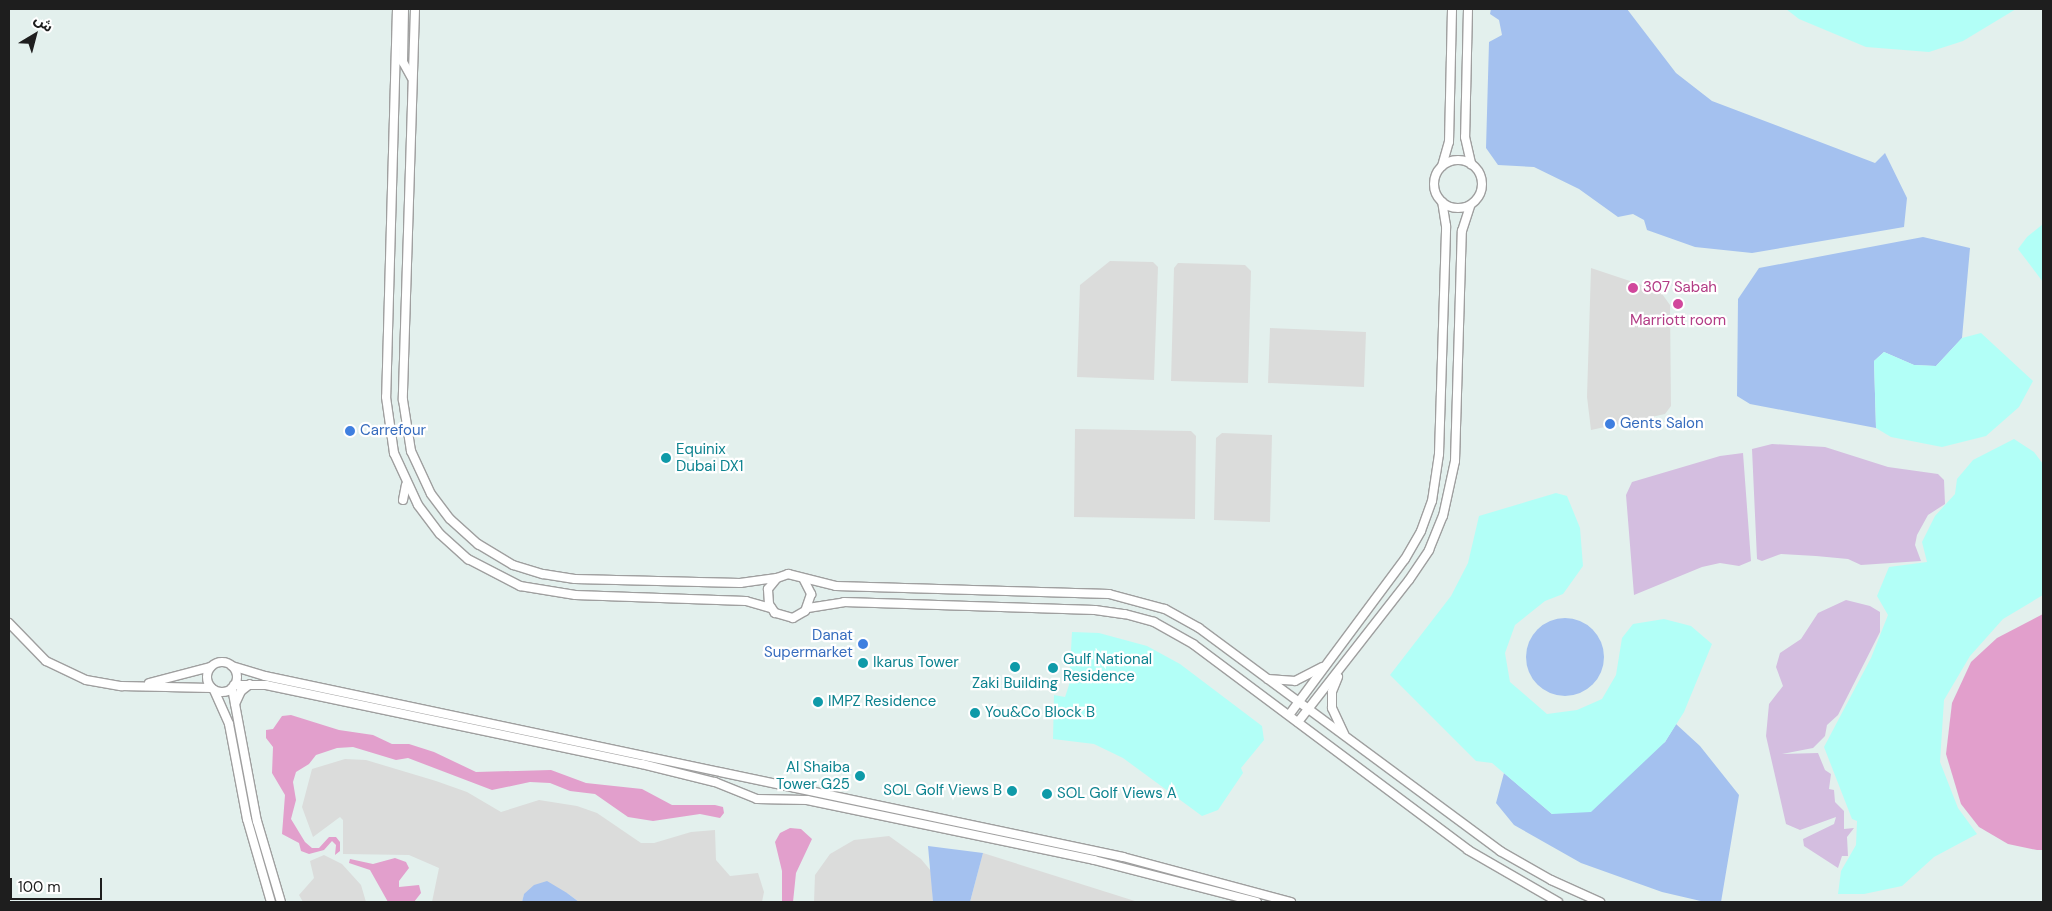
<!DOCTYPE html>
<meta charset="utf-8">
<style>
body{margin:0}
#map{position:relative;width:2052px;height:911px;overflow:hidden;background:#e3f0ed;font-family:"DM Sans","Noto Sans Arabic",sans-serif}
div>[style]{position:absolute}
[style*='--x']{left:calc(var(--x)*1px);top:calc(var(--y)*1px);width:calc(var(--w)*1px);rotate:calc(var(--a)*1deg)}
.residential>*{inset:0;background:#dbdcdb}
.grass>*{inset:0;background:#a4c1ef}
.round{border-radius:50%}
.wetland>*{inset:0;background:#d4bee0}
.sand>*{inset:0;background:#b2fff7}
.water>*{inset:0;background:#e29fcc}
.roads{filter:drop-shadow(1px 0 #9f9f9f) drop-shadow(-1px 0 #9f9f9f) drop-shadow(0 1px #9f9f9f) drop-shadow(0 -1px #9f9f9f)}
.tertiary>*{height:8px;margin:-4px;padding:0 4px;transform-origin:4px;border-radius:4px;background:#fff}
.tertiary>.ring{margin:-4px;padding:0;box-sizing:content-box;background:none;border:8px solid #fff;border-radius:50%}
.dots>*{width:14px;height:14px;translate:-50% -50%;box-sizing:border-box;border:2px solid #fff;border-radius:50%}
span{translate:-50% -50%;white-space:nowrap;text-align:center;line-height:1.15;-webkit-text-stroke:4.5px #fff;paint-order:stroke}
.hotel-label{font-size:15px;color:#b23c85}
.left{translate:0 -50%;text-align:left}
.shop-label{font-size:15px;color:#366cbe}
.right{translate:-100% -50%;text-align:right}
.culture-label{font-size:15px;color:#0d838f}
.frame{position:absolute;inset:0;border:10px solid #1e1e1e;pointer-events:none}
.north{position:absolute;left:10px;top:10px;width:50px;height:50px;-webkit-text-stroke:4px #fff;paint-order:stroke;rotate:37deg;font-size:14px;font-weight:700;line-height:20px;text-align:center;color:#1e1e1e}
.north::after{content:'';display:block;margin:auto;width:18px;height:22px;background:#1e1e1e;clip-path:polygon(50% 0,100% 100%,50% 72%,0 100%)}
.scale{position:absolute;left:10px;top:878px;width:92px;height:22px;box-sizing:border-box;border:2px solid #1e1e1e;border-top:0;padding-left:6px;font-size:15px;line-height:18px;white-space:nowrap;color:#1e1e1e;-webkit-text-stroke:4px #fff;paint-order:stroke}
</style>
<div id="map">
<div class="residential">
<i style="clip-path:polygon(1110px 261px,1153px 262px,1158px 267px,1154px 380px,1077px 377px,1080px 285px)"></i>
<i style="clip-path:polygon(1178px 263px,1245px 265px,1251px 271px,1248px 383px,1171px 381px,1174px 268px)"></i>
<i style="clip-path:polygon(1591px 268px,1660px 291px,1670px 305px,1671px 406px,1665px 414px,1591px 430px,1587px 397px)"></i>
<i style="clip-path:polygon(1270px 328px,1366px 332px,1364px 387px,1268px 383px)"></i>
<i style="clip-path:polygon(1075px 429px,1191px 431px,1196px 436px,1195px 519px,1074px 517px)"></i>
<i style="clip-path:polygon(1222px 433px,1272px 435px,1270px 522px,1214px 520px,1216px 438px)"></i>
<i style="clip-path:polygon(345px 759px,366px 760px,436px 781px,467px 792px,501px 812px,539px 800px,577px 806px,597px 813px,641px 843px,654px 843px,691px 832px,715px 830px,716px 860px,730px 876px,758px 873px,764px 892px,762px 902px,579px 902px,567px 893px,524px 894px,522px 902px,432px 902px,439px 868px,409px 855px,343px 854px,343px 820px,340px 817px,313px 837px,302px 807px,312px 769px)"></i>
<i style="clip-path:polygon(889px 836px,921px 859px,931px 871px,933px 902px,814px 902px,815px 875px,830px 854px,854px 840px)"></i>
<i style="clip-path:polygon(983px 853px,1138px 902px,970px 902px)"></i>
<i style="clip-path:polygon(324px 855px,342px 864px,361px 885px,366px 902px,303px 902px,299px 895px,314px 878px,310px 861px)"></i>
</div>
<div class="grass">
<i style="clip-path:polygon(1491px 9px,1627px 9px,1676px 73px,1712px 101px,1875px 163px,1885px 153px,1907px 198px,1904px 227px,1752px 253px,1695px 247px,1647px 230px,1644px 220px,1633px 214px,1618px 217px,1579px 189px,1534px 167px,1498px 165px,1486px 148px,1489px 42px,1502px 35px,1499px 20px,1490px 14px)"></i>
<i style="clip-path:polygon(1923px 237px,1970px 248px,1962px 338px,1936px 366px,1914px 365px,1884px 352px,1874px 361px,1876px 428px,1750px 404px,1737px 396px,1738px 299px,1759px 268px)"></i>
<i class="round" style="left:1526px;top:618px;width:78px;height:78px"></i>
<i style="clip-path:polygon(1676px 724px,1700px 746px,1739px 795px,1721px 902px,1705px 902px,1662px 892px,1581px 863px,1514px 825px,1496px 803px,1504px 773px,1552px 814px,1665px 742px)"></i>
<i style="clip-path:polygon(928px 846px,983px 853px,970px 902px,933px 902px)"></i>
<i style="clip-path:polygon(547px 881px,567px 893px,579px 902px,522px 902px,524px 894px,534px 885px)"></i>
</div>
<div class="wetland">
<i style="clip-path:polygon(1772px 444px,1825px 447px,1888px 467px,1938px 474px,1944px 480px,1945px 504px,1928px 515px,1917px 535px,1915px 545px,1921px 561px,1861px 565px,1848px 559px,1816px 556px,1781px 554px,1762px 561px,1757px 559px,1752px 449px)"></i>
<i style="clip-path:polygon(1743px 453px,1751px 561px,1739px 566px,1720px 563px,1702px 567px,1634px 595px,1626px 495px,1632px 482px,1720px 456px)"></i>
<i style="clip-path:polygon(1846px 600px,1870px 606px,1880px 612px,1880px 632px,1838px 715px,1827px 725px,1825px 736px,1813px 748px,1782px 754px,1818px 753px,1825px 770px,1831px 774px,1829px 789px,1834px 790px,1835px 802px,1844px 811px,1844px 829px,1854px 828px,1847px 837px,1848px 856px,1842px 856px,1838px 868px,1804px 846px,1803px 839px,1834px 824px,1836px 817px,1800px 830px,1786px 824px,1766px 736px,1769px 704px,1783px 686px,1776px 667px,1780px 653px,1801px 639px,1818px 613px)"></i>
</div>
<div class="sand">
<i style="clip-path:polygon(1786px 9px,2016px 9px,1963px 41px,1929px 52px,1866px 47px,1799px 19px)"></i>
<i style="clip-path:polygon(2043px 224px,2043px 282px,2018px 249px,2027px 237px)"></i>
<i style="clip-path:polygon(1981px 333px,2033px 381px,2019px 407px,1986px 436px,1942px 447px,1891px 437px,1876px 428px,1874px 361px,1884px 352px,1914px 365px,1936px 366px,1962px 338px)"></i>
<i style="clip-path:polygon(2014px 439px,2034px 452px,2043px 464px,2043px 595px,2003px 619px,1970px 656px,1944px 700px,1940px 762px,1958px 808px,1977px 834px,1934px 857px,1902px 886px,1864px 894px,1838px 894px,1841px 871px,1856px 845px,1857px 821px,1852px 819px,1824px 747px,1871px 658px,1888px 615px,1877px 596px,1889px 567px,1927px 562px,1922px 542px,1935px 516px,1955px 494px,1957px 479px,1973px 460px)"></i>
<i style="clip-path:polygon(1556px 493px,1567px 496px,1580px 528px,1583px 566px,1563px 594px,1545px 601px,1515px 625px,1505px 653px,1510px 682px,1547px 714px,1577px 710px,1602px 699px,1616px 675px,1622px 638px,1633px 624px,1664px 619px,1691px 626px,1712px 644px,1684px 712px,1665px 742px,1591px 812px,1552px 814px,1492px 763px,1476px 761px,1390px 675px,1451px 596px,1468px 563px,1479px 516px)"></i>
<i style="clip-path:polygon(1072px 632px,1099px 633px,1147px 646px,1180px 664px,1262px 726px,1264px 740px,1241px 768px,1243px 773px,1218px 810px,1202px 816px,1123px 758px,1094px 744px,1053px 739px,1054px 695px,1065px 697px,1069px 685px)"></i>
</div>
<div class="water">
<i style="clip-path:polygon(2043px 614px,2043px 850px,2037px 850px,2008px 844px,1979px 827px,1961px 804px,1946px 754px,1952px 703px,1971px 662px,1997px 638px)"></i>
<i style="clip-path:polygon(291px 715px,339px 730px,373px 735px,392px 744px,409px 744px,434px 752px,476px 772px,551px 770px,586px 783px,642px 789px,672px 805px,715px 805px,723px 807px,724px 813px,720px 818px,700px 814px,653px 821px,628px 817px,595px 794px,570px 791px,550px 783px,530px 782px,492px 790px,408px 758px,396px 760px,353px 747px,337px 748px,316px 755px,309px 764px,296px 772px,293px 782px,296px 800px,291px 819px,305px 842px,312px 848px,319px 848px,329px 837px,336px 837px,340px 842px,340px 851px,335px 855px,336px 845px,332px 841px,324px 850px,309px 854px,301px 851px,299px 843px,282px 834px,285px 795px,272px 773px,273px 747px,266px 738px,266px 730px,273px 729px,282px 716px)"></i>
<i style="clip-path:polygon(790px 828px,801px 829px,812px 839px,796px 873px,793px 902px,782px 902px,782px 871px,775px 842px,780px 833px)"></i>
<i style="clip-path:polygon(395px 858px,406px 862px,409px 868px,399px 881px,399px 887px,419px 885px,421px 893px,414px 902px,388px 902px,370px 870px,349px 863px,350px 859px,373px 864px)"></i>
</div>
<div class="roads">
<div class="tertiary">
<i style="--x:397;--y:9;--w:388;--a:91.6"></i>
<i style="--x:386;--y:397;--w:57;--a:81.9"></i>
<i style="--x:394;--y:453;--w:57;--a:65.2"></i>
<i style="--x:418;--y:505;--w:36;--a:53"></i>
<i style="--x:440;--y:534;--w:38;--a:42"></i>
<i style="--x:468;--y:559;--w:59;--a:27.4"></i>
<i style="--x:520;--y:586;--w:56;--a:9.3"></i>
<i style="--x:575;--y:595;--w:171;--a:2"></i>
<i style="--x:746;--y:601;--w:26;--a:16"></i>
<i style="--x:404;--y:9;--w:53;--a:91.1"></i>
<i style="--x:403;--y:62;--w:18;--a:61"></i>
<i style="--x:415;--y:9;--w:391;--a:91.8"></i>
<i style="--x:403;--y:400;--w:52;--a:81.1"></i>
<i style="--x:411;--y:451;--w:47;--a:65.1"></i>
<i style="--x:431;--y:494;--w:31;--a:53"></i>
<i style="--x:450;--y:519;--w:38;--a:42"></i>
<i style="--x:478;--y:544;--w:41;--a:31"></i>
<i style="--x:513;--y:565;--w:31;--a:17"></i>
<i style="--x:543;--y:574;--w:32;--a:9"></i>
<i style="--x:575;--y:579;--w:165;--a:1.4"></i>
<i style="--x:740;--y:583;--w:37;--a:-8"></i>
<i style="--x:1468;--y:9;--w:128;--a:91.3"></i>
<i style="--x:1465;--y:137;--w:28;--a:77"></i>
<i class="ring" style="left:1434px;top:160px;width:40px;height:40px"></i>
<i style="--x:1442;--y:166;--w:25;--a:-74"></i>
<i style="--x:1449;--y:142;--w:133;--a:-88.7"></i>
<i style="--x:403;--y:500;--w:15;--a:-79"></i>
<i style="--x:804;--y:580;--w:16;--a:63"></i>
<i style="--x:811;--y:594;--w:18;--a:109"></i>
<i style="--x:805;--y:611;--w:14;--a:150"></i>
<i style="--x:793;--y:618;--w:19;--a:-164"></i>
<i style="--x:775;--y:613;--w:11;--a:-124"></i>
<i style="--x:769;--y:604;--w:15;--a:-94"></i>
<i style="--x:768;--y:589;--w:14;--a:-51"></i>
<i style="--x:777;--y:578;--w:12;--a:-20"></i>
<i style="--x:788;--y:574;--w:49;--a:14"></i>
<i style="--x:836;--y:586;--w:273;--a:1.7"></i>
<i style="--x:1109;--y:594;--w:58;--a:15"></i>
<i style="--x:1165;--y:609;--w:39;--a:29"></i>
<i style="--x:1199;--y:628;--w:375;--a:36.5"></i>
<i style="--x:1500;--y:851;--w:59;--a:29.6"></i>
<i style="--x:1551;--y:880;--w:54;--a:24.2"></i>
<i style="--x:808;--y:608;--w:36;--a:-9"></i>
<i style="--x:844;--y:602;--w:251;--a:1.8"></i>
<i style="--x:1095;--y:610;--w:30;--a:8"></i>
<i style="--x:1125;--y:614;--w:30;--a:15"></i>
<i style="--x:1154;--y:622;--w:45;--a:29.4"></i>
<i style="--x:1193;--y:644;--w:344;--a:36.8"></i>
<i style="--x:1468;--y:850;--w:104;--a:30"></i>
<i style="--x:9;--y:623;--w:53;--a:45.8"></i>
<i style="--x:46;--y:661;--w:44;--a:25.4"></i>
<i style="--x:86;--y:680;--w:36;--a:10"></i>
<i style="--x:121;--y:686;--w:90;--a:1.3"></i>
<i class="ring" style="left:207px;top:662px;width:22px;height:22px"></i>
<i style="--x:232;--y:666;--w:34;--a:17"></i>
<i style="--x:265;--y:676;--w:877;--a:11.91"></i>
<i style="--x:1123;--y:857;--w:174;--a:15"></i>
<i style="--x:1338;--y:677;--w:16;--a:112"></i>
<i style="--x:1332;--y:692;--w:16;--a:90"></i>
<i style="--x:1332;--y:708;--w:29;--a:65"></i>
<i style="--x:1268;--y:679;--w:27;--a:4"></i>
<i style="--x:1295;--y:681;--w:31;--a:-27"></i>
<i style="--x:149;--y:683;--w:63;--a:-14.7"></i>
<i style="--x:234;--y:685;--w:32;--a:0"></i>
<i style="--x:266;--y:685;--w:384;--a:11.9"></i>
<i style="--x:642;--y:764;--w:75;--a:13.9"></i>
<i style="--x:715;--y:782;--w:45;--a:22"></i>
<i style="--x:757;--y:799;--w:50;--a:1.1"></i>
<i style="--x:807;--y:800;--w:293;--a:11.8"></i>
<i style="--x:1094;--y:860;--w:168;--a:14.4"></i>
<i style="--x:232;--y:688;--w:135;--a:79.4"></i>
<i style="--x:257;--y:821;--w:84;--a:73.5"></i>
<i style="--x:214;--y:690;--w:37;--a:66"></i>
<i style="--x:229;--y:724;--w:97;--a:79.3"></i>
<i style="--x:247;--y:819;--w:86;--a:73.9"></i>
<i style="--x:235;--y:704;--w:14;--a:-65"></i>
<i style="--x:241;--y:691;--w:11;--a:-38"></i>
<i style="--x:1289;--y:715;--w:194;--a:-53.4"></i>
<i style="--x:1405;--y:559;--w:32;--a:-60"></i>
<i style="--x:1421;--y:531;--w:32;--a:-70"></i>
<i style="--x:1432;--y:501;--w:48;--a:-81.5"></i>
<i style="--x:1439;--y:454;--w:228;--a:-88.2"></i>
<i style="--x:1446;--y:226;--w:24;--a:-99"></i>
<i style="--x:1298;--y:722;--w:180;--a:-52"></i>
<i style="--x:1409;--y:580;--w:36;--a:-56"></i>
<i style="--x:1429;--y:550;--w:37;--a:-68"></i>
<i style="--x:1443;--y:516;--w:56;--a:-77.7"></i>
<i style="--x:1455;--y:461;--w:230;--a:-88.3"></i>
<i style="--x:1462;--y:231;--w:26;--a:-72"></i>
</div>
</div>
<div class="dots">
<i style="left:1633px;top:288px;background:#d1479c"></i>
<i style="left:1678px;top:304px;background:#d1479c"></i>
<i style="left:1610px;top:424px;background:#3f7fe0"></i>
<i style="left:350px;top:431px;background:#3f7fe0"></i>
<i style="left:666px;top:458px;background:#0f9aa8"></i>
<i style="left:863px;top:644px;background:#3f7fe0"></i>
<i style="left:863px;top:663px;background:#0f9aa8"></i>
<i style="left:1015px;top:667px;background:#0f9aa8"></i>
<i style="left:1053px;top:668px;background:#0f9aa8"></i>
<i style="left:818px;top:702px;background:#0f9aa8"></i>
<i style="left:975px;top:713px;background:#0f9aa8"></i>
<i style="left:860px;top:776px;background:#0f9aa8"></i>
<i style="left:1012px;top:791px;background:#0f9aa8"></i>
<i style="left:1047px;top:794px;background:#0f9aa8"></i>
</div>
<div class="hotel-label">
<span class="left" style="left:1643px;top:288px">307 Sabah</span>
<span style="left:1678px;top:321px">Marriott room</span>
</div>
<div class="shop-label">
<span class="left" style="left:1620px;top:424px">Gents Salon</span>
<span class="left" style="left:360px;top:431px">Carrefour</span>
<span class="right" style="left:853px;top:644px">Danat<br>Supermarket</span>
</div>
<div class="culture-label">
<span class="left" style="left:676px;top:458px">Equinix<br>Dubai DX1</span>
<span class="left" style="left:1063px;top:668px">Gulf National<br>Residence</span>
<span class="left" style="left:873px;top:663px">Ikarus Tower</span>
<span style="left:1015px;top:684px">Zaki Building</span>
<span class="left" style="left:828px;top:702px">IMPZ Residence</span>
<span class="left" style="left:985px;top:713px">You&amp;Co Block B</span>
<span class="right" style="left:850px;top:776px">Al Shaiba<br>Tower G25</span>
<span class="right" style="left:1002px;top:791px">SOL Golf Views B</span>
<span class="left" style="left:1057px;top:794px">SOL Golf Views A</span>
</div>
<div class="frame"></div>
<div class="north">ش</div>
<div class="scale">100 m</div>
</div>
